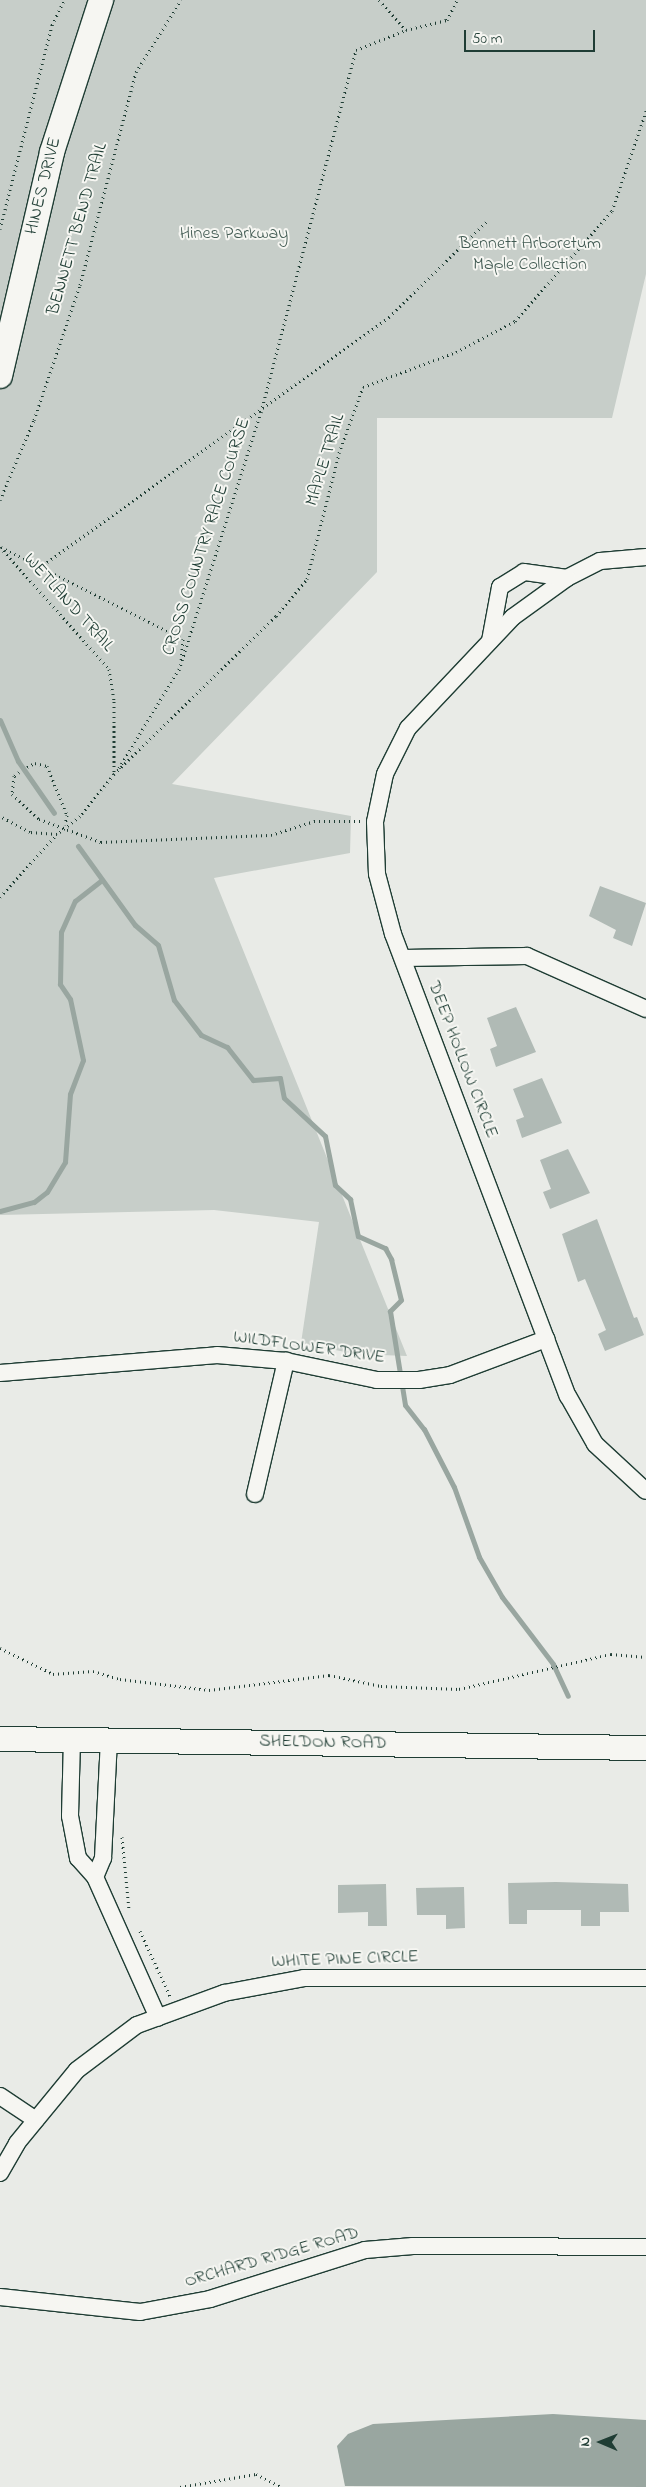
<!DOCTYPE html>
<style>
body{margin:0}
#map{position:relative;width:646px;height:2487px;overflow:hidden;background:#e9ebe7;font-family:"Indie Flower",sans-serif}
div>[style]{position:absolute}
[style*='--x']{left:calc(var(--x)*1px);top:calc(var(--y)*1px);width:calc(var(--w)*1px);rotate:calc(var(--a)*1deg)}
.green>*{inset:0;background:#c7cec9}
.water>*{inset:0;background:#99a6a0}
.stream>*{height:5px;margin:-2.5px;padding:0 2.5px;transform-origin:2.5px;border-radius:2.5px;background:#99a6a0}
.building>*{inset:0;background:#b0bab5}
.path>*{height:3px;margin-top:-1.5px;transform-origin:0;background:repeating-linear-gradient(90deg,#1f3d34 0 1px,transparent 0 5px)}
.roads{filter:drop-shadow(1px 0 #1f3d34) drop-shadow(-1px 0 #1f3d34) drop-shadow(0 1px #1f3d34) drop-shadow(0 -1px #1f3d34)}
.street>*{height:16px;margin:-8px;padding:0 8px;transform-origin:8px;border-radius:8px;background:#f6f6f2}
.secondary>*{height:24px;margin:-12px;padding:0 12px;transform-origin:12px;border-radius:12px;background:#f6f6f2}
span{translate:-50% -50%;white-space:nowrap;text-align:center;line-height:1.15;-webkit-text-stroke:4px #f6f6f2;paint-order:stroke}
.street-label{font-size:18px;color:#1f3d34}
.park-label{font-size:18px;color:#415a52}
.north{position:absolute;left:576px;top:2417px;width:50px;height:50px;-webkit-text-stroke:4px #f6f6f2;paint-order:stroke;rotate:271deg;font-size:14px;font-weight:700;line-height:20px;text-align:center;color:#1f3d34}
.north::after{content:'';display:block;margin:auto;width:18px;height:22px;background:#1f3d34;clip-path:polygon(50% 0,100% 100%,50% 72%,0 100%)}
.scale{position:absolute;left:464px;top:30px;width:131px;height:22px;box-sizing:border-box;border:2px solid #1f3d34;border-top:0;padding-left:6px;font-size:15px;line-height:18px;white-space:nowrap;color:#1f3d34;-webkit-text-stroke:4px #f6f6f2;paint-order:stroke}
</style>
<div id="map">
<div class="green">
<i style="clip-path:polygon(0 0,646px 0,646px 274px,612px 418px,377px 418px,377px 572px,172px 784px,351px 816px,350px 853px,214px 878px,407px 1356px,355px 1354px,301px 1343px,319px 1222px,214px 1210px,0 1215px)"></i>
</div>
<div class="water">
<i style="clip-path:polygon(553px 2414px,646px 2420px,646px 2487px,345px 2486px,337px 2446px,348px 2434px,373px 2424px)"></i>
</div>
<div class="stream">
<i style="--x:0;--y:720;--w:45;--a:66.3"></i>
<i style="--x:18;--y:761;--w:63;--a:55.3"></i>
<i style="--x:78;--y:846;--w:97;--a:54.2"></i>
<i style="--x:135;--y:925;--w:30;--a:41"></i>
<i style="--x:158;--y:945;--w:57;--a:73.8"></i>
<i style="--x:174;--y:1000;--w:44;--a:52.4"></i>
<i style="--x:201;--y:1035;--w:29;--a:25"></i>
<i style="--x:227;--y:1047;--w:42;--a:51.8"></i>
<i style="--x:253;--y:1080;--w:27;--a:-4"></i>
<i style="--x:280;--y:1078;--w:20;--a:79"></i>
<i style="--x:284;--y:1098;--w:56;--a:42.8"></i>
<i style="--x:325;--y:1136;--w:50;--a:78.5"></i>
<i style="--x:335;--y:1185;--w:21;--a:43"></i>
<i style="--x:350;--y:1199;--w:38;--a:78"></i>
<i style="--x:358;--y:1236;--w:30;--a:24"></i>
<i style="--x:385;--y:1248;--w:13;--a:61"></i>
<i style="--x:391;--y:1259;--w:42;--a:76.3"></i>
<i style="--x:401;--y:1300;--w:16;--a:135"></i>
<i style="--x:390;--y:1311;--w:95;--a:80.9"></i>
<i style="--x:405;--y:1405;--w:31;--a:52"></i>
<i style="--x:424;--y:1429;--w:65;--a:62.7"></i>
<i style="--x:454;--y:1487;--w:74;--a:70.3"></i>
<i style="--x:479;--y:1557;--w:46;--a:60.1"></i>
<i style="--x:502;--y:1597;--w:84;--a:52.7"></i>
<i style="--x:553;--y:1664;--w:35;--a:65"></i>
<i style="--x:0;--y:1211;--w:35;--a:-15"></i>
<i style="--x:34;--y:1202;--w:16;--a:-38"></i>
<i style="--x:47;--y:1192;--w:35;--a:-59"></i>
<i style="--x:65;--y:1162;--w:68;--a:-85.8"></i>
<i style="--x:70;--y:1094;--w:36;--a:-69"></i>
<i style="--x:83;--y:1060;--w:62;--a:-102"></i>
<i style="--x:70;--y:999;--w:18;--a:-124"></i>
<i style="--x:60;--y:984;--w:52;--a:-88.9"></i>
<i style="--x:61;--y:932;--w:34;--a:-66"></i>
<i style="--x:75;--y:901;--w:34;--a:-38"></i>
</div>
<div class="building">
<i style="clip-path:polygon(600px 886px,646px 903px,632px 946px,613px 938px,616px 930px,589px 916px)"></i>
<i style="clip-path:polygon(516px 1007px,536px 1052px,496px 1067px,490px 1049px,497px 1046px,487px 1018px)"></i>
<i style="clip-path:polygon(542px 1078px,562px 1123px,522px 1138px,516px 1120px,524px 1117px,513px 1089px)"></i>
<i style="clip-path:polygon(568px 1149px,590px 1193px,550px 1209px,543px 1192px,551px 1189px,540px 1160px)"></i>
<i style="clip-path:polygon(597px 1219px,634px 1318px,637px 1317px,644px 1335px,605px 1351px,598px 1334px,606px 1330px,585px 1279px,578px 1282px,562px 1234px)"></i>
<i style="clip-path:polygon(556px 1882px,628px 1884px,629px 1912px,600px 1912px,600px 1926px,581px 1926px,581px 1910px,527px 1910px,527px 1924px,509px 1924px,508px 1883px)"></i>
<i style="clip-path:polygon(386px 1884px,387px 1926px,368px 1926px,368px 1912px,338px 1913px,338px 1885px)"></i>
<i style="clip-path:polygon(464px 1887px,465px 1928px,446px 1929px,446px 1915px,417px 1915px,416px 1888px)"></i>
</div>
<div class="path">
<i style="--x:379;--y:0;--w:40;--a:48"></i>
<i style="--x:406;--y:30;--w:42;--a:-13.7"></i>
<i style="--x:447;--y:20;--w:22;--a:-63"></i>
<i style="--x:0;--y:229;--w:211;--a:-75.7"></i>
<i style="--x:52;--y:25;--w:28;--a:-64"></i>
<i style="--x:0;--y:500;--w:87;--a:-67"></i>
<i style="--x:34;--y:420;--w:143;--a:-71.2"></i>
<i style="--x:80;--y:285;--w:220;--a:-75.3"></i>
<i style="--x:136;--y:72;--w:85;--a:-58"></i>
<i style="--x:0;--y:547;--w:164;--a:48.2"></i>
<i style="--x:109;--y:669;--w:32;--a:81"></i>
<i style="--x:114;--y:701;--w:73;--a:90"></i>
<i style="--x:114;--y:774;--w:54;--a:129"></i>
<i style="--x:80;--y:816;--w:29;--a:142"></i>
<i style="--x:57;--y:834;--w:27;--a:-176"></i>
<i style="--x:30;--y:832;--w:34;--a:-152"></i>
<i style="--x:1;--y:547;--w:204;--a:26.8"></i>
<i style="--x:183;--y:639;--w:24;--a:95"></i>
<i style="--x:35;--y:565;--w:8;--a:0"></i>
<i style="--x:43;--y:565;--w:426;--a:-35.6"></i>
<i style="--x:389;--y:317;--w:136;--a:-44.4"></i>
<i style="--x:179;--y:670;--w:271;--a:-72.4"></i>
<i style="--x:261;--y:412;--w:374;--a:-75.3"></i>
<i style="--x:356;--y:50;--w:54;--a:-21.8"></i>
<i style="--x:27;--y:767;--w:9;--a:-27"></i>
<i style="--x:35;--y:763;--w:12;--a:14"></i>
<i style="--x:47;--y:766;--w:53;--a:67.8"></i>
<i style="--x:67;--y:815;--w:10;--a:101"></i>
<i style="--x:119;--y:768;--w:116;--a:-58.8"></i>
<i style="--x:19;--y:772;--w:6;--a:141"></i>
<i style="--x:14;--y:776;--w:18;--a:96"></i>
<i style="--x:12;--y:794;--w:37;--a:43"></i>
<i style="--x:39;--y:819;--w:66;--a:20.4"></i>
<i style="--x:101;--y:842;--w:170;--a:-2.4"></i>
<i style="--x:271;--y:835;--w:45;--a:-18"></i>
<i style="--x:314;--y:821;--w:46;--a:0"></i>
<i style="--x:114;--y:774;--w:226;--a:-44.3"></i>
<i style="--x:276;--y:616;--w:48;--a:-50"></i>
<i style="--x:307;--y:579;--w:130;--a:-75.7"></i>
<i style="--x:339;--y:453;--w:70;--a:-70"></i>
<i style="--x:363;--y:387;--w:99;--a:-20.6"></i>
<i style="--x:456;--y:352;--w:67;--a:-27.7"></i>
<i style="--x:515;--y:321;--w:147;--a:-48.6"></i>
<i style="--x:612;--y:211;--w:106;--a:-71.2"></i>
<i style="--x:0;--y:897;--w:85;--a:-47.9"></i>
<i style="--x:0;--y:1648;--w:59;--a:26.1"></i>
<i style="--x:53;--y:1674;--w:40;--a:-4.3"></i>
<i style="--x:93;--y:1671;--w:28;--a:17"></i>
<i style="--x:120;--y:1679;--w:90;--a:7"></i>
<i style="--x:209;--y:1690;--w:121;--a:-7.1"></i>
<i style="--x:329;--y:1675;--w:53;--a:11.9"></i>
<i style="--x:381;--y:1686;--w:78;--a:2.2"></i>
<i style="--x:459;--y:1689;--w:156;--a:-13"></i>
<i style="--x:611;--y:1654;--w:35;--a:5"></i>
<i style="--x:122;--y:1837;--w:73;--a:84.5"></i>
<i style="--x:140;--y:1931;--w:72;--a:65.2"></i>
<i style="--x:180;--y:2487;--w:77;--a:-9.7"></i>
<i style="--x:256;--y:2474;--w:28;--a:27"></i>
</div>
<div class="roads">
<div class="street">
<i style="--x:646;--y:557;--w:46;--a:175"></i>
<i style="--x:600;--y:561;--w:37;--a:153"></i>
<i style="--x:567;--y:578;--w:67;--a:144.2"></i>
<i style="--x:513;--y:617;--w:153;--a:133.4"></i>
<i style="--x:408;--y:728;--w:51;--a:116.6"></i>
<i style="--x:385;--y:774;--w:49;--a:101.8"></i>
<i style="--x:375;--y:822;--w:52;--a:87.8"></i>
<i style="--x:377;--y:874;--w:62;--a:75.1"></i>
<i style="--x:393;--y:934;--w:494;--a:69.3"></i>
<i style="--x:568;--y:1396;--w:55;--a:60.6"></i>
<i style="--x:595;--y:1444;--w:69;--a:42.7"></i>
<i style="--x:490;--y:641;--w:55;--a:-79.5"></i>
<i style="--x:500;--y:587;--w:28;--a:-32"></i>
<i style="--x:524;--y:572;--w:43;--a:7.9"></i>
<i style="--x:403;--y:958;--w:124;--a:-0.9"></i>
<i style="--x:527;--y:956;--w:130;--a:24"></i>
<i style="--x:0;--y:1373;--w:218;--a:-4.7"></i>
<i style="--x:217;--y:1355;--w:69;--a:5"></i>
<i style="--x:286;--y:1361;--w:93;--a:11.8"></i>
<i style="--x:377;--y:1380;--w:42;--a:0"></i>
<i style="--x:419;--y:1380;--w:31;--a:-9"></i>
<i style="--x:450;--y:1375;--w:103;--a:-20.6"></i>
<i style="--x:255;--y:1494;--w:137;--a:-76.9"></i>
<i style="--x:72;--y:1739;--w:77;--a:91.5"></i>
<i style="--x:70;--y:1816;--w:43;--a:79.2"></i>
<i style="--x:78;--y:1858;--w:25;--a:48"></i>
<i style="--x:95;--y:1877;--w:154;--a:65.9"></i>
<i style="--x:95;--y:1877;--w:21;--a:-67"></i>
<i style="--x:103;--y:1858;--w:118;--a:-87.1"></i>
<i style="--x:0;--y:2096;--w:43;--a:33.7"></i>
<i style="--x:0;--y:2173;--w:34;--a:-60"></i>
<i style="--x:17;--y:2143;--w:94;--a:-50.6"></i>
<i style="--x:77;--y:2070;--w:75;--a:-36.9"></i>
<i style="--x:137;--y:2025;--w:93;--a:-20.2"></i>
<i style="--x:224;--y:1993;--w:81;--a:-10.6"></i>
<i style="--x:304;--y:1978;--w:342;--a:0"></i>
<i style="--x:0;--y:2297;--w:141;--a:6.1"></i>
<i style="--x:140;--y:2312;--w:71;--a:-10.5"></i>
<i style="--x:210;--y:2299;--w:163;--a:-17.5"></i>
<i style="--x:365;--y:2250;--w:48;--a:-4.8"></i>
<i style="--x:413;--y:2246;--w:233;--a:0.2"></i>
</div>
<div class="secondary">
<i style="--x:0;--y:376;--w:230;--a:-76.9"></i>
<i style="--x:52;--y:152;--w:160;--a:-72.1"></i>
<i style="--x:0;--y:1739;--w:646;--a:0.8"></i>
</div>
</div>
<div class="street-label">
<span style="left:44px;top:186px;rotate:-76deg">HINES DRIVE</span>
<span style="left:78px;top:229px;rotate:-74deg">BENNETT BEND TRAIL</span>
<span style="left:326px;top:460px;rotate:-73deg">MAPLE TRAIL</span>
<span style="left:207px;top:537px;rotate:-72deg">CROSS COUNTRY RACE COURSE</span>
<span style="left:68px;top:603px;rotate:48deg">WETLAND TRAIL</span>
<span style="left:462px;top:1060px;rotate:69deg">DEEP HOLLOW CIRCLE</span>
<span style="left:309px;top:1348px;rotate:8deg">WILDFLOWER DRIVE</span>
<span style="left:323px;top:1743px;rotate:1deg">SHELDON ROAD</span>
<span style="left:345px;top:1960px;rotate:-2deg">WHITE PINE CIRCLE</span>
<span style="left:272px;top:2258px;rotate:-16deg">ORCHARD RIDGE ROAD</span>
</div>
<div class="park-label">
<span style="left:234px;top:234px">Hines Parkway</span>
<span style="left:530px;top:255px">Bennett Arboretum<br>Maple Collection</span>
</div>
<div class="north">N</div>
<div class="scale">50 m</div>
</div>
